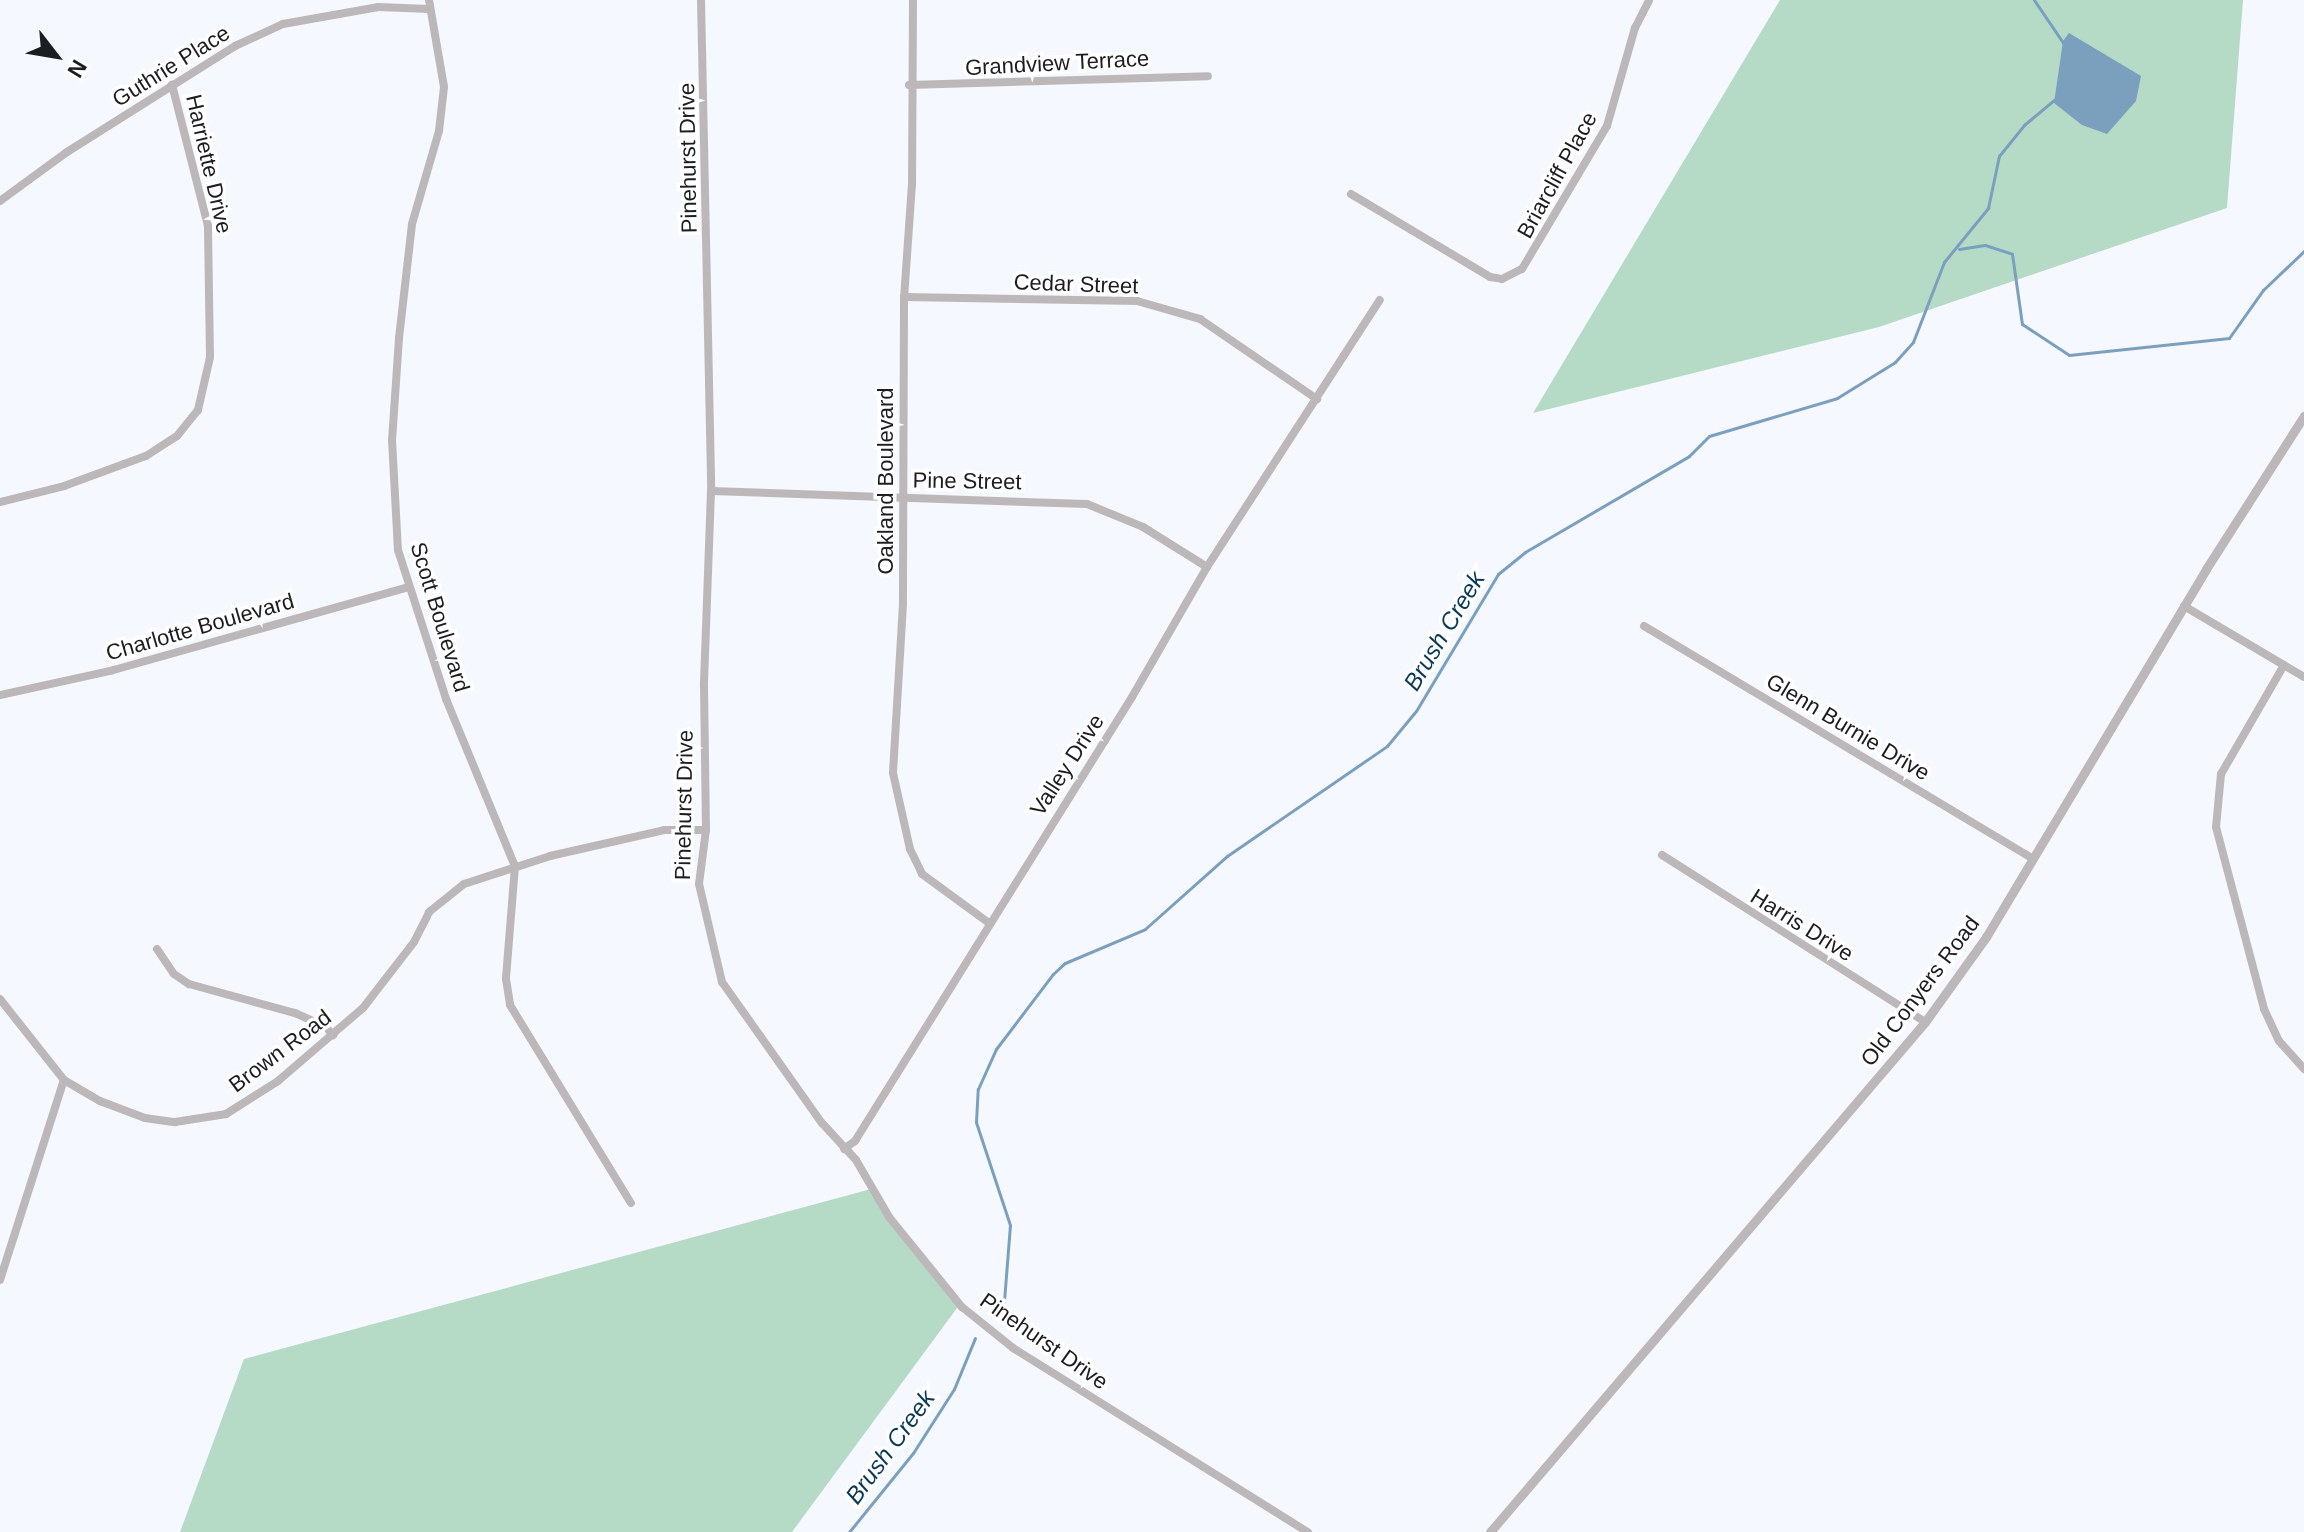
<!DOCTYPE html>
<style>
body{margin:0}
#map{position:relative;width:2304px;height:1532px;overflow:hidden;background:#f6f8ff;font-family:Helvetica,sans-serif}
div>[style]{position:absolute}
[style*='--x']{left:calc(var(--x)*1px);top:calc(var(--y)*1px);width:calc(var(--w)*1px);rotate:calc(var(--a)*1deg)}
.green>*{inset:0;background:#b5dbc7}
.water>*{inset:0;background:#7ba0be}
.stream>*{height:3px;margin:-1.5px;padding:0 1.5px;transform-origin:1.5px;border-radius:1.5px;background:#7ba0be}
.minor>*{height:8px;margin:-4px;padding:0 4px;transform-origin:4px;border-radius:4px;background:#bcb8ba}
.tertiary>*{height:9px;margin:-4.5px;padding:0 4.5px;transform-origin:4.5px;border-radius:4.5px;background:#bcb8ba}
span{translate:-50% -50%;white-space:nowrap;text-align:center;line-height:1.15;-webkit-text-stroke:7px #fff;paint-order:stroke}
.street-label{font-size:22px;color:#1c1d20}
.water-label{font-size:24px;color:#0a3958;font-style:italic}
.north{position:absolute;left:16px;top:16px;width:80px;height:80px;-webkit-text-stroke:6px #fff;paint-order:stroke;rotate:121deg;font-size:22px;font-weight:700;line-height:32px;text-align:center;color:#1c1d20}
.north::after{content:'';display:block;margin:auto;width:28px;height:36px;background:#1c1d20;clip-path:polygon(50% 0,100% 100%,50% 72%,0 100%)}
</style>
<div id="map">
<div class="green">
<i style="clip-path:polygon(1780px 0,2243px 0,2227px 208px,1879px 327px,1533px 413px)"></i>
<i style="clip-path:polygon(871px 1189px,960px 1304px,792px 1532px,180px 1532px,244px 1359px)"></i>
</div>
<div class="water">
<i style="clip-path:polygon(2069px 33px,2141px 76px,2136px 101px,2107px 134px,2082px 125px,2054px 103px,2063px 41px)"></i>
</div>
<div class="stream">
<i style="--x:2034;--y:0;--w:53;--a:55.7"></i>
<i style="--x:1959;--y:249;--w:26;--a:-9"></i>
<i style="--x:1985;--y:245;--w:28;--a:18"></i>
<i style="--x:2012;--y:254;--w:71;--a:81.9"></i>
<i style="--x:2022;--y:324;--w:56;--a:33.4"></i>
<i style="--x:2069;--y:355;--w:161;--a:-6.1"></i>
<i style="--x:2229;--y:338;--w:59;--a:-54.7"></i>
<i style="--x:2263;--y:290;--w:57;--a:-43.6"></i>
<i style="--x:992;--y:1316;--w:19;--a:-51"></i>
<i style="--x:1004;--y:1301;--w:76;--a:-85.5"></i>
<i style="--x:1010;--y:1225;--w:108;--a:-108.3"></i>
<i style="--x:976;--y:1122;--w:33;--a:-87"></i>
<i style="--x:978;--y:1089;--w:44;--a:-65.8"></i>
<i style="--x:996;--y:1049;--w:94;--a:-52.8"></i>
<i style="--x:1053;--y:974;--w:16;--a:-43"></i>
<i style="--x:1065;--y:963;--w:87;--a:-23"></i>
<i style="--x:1145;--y:929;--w:110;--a:-41.7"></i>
<i style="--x:1227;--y:856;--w:194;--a:-34.5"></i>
<i style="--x:1387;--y:746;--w:45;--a:-50.4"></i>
<i style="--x:1416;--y:711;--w:160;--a:-59.1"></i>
<i style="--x:1498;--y:574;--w:35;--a:-39"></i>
<i style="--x:1525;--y:552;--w:190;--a:-30.3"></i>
<i style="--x:1689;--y:456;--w:28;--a:-45"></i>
<i style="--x:1709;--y:436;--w:134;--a:-16.5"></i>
<i style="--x:1837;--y:398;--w:68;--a:-31.8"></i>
<i style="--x:1895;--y:362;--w:27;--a:-48"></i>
<i style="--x:1913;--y:342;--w:86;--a:-68.8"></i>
<i style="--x:1944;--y:262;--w:70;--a:-50.8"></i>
<i style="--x:1988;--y:208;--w:53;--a:-78.1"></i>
<i style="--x:1999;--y:156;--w:40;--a:-51"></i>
<i style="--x:2024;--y:125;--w:40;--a:-40"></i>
<i style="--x:849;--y:1532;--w:102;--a:-51"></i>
<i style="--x:913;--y:1453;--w:76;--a:-57.4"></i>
<i style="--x:954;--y:1389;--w:55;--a:-67.6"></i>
</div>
<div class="minor">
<i style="--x:429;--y:0;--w:88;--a:80.2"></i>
<i style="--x:444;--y:87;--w:44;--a:96.5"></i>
<i style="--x:439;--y:131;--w:97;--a:106.2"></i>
<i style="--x:412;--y:224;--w:115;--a:96.5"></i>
<i style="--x:399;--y:338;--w:102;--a:93.9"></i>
<i style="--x:392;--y:440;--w:110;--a:86.9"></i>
<i style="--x:398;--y:550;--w:157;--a:72.1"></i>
<i style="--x:446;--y:699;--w:181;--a:67.6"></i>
<i style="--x:515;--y:866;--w:113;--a:94.6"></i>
<i style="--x:506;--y:979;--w:26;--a:81"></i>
<i style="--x:510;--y:1005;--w:232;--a:58.6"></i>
<i style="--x:701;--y:0;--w:491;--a:88.8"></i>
<i style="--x:711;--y:491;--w:195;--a:92.1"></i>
<i style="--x:704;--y:686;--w:144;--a:89.2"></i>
<i style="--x:706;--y:830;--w:54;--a:97.4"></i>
<i style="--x:699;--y:884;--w:101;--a:76.8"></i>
<i style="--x:722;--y:982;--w:173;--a:54.7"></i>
<i style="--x:822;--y:1123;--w:50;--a:47.4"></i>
<i style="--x:856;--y:1160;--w:66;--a:59.9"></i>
<i style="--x:889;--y:1217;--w:116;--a:51"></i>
<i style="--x:962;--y:1307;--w:65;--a:38.8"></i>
<i style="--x:1013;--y:1348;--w:348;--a:32"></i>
<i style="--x:913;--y:0;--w:184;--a:90.3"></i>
<i style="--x:912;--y:184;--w:113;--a:94"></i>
<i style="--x:904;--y:297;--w:307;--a:90.2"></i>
<i style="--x:903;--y:604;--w:169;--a:93.4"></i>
<i style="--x:893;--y:773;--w:78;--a:77.4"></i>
<i style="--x:910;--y:849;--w:28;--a:64"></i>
<i style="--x:922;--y:874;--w:83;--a:36.2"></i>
<i style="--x:909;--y:85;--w:299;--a:-1.7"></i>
<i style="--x:1351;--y:194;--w:162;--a:30.8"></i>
<i style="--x:1490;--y:277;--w:12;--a:9"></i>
<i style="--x:1502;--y:279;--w:22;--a:-27"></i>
<i style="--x:1522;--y:269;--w:166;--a:-59.3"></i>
<i style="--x:1607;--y:126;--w:102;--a:-74.1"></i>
<i style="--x:1635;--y:28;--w:31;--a:-63"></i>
<i style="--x:0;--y:201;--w:83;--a:-36.2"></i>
<i style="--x:67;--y:152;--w:199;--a:-32.2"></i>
<i style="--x:235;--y:46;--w:53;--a:-24.6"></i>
<i style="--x:283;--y:24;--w:97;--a:-10.1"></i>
<i style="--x:378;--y:7;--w:51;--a:2.2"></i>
<i style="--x:904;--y:297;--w:233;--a:1"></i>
<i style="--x:1137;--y:301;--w:66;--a:15.9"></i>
<i style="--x:1200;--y:319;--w:142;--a:34.4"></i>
<i style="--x:711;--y:491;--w:376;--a:2"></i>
<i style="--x:1087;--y:504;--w:61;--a:22.3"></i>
<i style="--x:1143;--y:527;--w:75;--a:32"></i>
<i style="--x:0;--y:502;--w:66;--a:-14"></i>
<i style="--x:64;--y:486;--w:87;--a:-20.1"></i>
<i style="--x:146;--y:456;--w:37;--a:-33"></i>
<i style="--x:177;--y:436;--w:33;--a:-51"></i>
<i style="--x:198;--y:410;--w:54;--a:-77.2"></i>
<i style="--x:210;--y:357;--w:131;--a:-90.9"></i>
<i style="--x:208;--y:226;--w:146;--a:-104.3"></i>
<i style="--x:2184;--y:606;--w:139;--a:30.6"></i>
<i style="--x:1644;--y:626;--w:453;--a:30.9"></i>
<i style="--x:2284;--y:665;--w:126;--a:120"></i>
<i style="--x:2221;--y:774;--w:53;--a:95.4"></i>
<i style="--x:2216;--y:827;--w:188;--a:75.2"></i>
<i style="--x:2264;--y:1009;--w:35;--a:65"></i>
<i style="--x:2279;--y:1041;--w:38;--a:48"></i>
<i style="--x:0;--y:695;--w:113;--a:-12.3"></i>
<i style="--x:110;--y:671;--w:310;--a:-15.7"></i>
<i style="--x:1662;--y:855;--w:312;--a:32.4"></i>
<i style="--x:157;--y:949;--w:30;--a:56"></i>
<i style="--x:174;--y:974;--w:18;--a:34"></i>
<i style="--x:189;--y:984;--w:110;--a:15.3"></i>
<i style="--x:295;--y:1013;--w:34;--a:24"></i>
<i style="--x:326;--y:1027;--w:11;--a:49"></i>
<i style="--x:0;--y:999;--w:103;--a:51.7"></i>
<i style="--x:64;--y:1080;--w:42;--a:30.3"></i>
<i style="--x:100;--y:1101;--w:48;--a:20.7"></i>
<i style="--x:145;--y:1118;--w:30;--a:8"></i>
<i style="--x:175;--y:1122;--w:52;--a:-8.9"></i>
<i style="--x:226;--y:1114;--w:62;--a:-32.4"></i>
<i style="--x:278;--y:1081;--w:112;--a:-40.7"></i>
<i style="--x:363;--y:1008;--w:83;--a:-52.3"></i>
<i style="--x:414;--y:942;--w:34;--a:-63"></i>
<i style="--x:429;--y:912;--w:45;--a:-38.7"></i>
<i style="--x:464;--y:884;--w:90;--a:-18"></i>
<i style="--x:550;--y:856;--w:117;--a:-12.8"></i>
<i style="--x:664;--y:830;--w:42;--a:0"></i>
<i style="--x:844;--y:1149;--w:14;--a:-36"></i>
<i style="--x:855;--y:1141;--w:523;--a:-58.04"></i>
<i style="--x:1132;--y:697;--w:150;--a:-60"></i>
<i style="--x:1207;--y:567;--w:318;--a:-57.1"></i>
<i style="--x:0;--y:1280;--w:210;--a:-72.3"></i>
</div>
<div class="tertiary">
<i style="--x:1490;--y:1532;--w:670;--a:-49.54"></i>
<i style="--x:1925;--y:1022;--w:105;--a:-54.3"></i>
<i style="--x:1986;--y:937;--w:429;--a:-59.1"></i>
<i style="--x:2206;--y:569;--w:182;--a:-57.4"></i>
</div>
<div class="street-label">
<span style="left:1057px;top:63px;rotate:-3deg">Grandview Terrace</span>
<span style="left:171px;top:66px;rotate:-32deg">Guthrie Place</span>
<span style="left:688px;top:158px;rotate:-91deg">Pinehurst Drive</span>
<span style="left:209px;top:164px;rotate:77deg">Harriette Drive</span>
<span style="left:1557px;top:175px;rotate:-61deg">Briarcliff Place</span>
<span style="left:1076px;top:284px;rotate:2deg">Cedar Street</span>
<span style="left:886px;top:481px;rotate:-90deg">Oakland Boulevard</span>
<span style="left:967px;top:481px;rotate:1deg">Pine Street</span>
<span style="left:440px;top:617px;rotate:73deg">Scott Boulevard</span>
<span style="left:200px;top:627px;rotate:-16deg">Charlotte Boulevard</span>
<span style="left:1848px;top:727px;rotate:31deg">Glenn Burnie Drive</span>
<span style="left:1067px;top:765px;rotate:-57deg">Valley Drive</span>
<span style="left:684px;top:805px;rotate:-89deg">Pinehurst Drive</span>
<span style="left:1802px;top:925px;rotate:32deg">Harris Drive</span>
<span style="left:1920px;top:991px;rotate:-53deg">Old Conyers Road</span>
<span style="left:280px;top:1051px;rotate:-37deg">Brown Road</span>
<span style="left:1044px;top:1341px;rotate:35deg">Pinehurst Drive</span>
</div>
<div class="water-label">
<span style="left:1444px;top:631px;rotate:-59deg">Brush Creek</span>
<span style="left:890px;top:1447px;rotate:-54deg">Brush Creek</span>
</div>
<div class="north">N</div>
</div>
